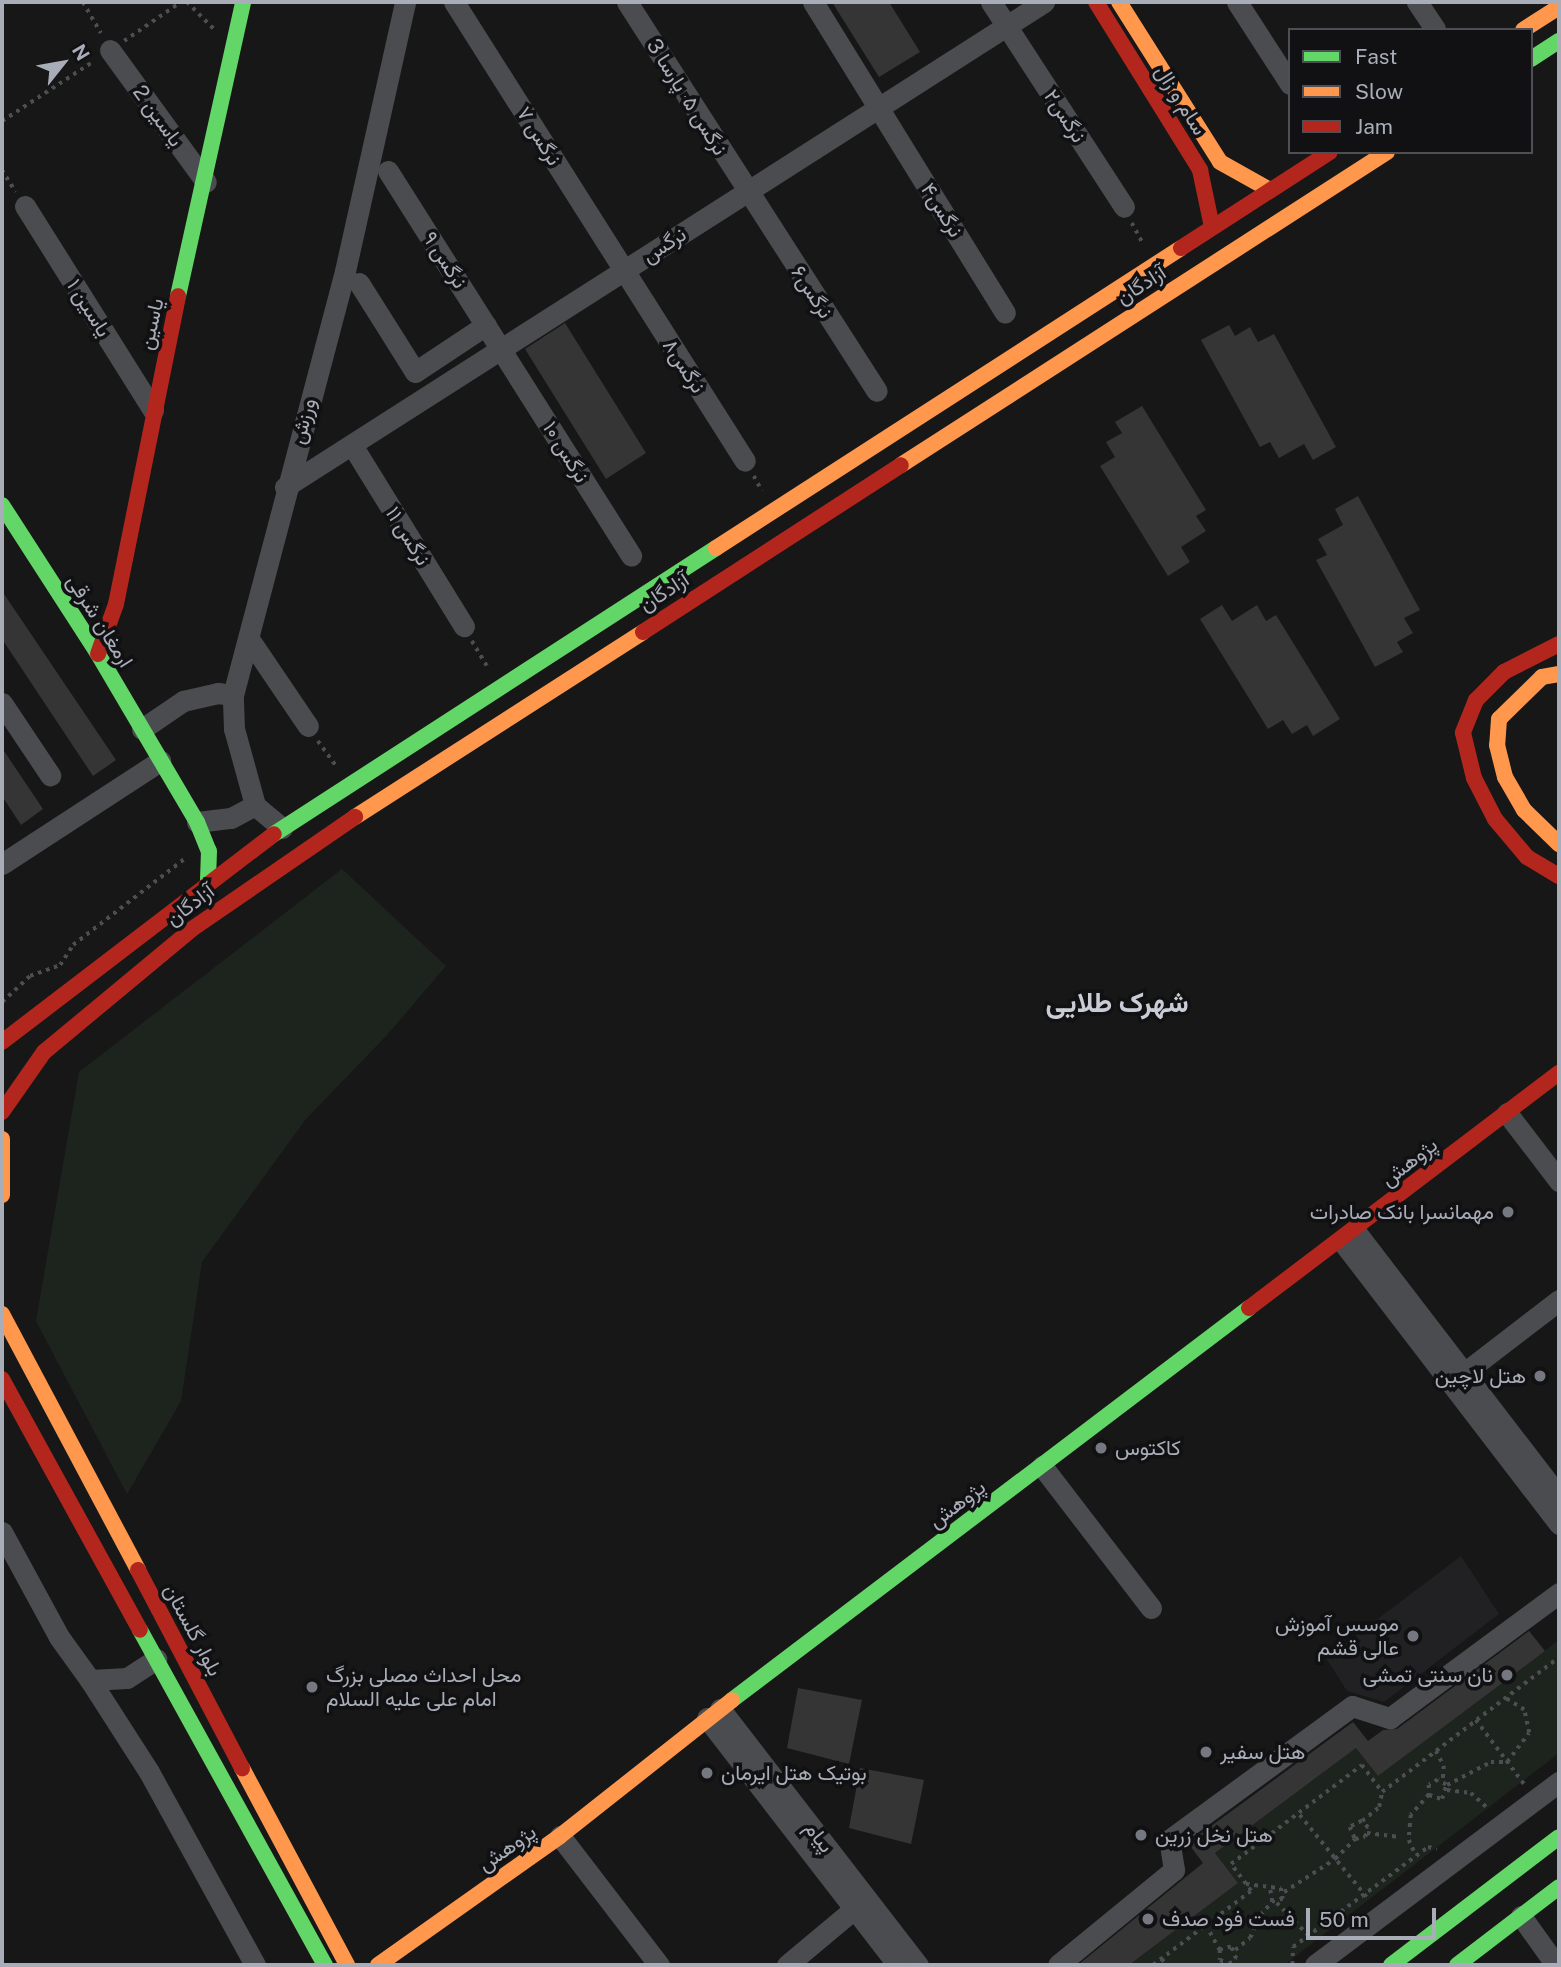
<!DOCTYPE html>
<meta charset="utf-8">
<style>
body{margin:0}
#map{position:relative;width:1561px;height:1967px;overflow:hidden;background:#171717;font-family:"Public Sans",Vazirmatn,sans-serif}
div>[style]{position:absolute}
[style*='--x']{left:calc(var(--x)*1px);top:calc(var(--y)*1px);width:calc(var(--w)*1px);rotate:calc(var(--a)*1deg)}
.built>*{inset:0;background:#212123}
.green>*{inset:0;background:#1d241e}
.building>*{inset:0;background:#353536}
.path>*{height:3.5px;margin-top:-1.75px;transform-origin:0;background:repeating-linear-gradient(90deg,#4d4e52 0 3.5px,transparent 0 8.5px)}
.street>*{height:21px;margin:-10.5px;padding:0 10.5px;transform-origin:10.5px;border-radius:10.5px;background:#4b4c50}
.fast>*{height:16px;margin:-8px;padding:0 8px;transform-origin:8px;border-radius:8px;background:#63d668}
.slow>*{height:16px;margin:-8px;padding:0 8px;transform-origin:8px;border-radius:8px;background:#ff974d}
.jam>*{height:16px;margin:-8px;padding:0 8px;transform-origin:8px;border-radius:8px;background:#b3261e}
.dots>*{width:19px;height:19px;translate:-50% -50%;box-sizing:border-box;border:4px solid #111113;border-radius:50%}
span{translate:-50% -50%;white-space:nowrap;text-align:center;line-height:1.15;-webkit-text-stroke:7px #111113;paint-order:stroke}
.street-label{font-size:21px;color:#a8adb8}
.poi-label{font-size:21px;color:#a8adb8}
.right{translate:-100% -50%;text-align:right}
.left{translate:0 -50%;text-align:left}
.district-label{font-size:28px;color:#c9ccd4;font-weight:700}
.frame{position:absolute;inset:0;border:4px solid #a8adb8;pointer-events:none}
.legend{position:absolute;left:1288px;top:28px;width:245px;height:126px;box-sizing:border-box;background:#111113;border:2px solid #4d4f55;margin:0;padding:9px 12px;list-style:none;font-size:21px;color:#a8adb8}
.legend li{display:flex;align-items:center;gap:14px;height:35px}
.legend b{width:35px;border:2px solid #4d4f55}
.north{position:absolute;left:28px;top:28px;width:70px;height:70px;-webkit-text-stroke:5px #111113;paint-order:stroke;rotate:59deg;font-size:19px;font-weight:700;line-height:28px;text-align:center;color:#a8adb8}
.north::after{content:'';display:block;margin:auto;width:24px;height:32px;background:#a8adb8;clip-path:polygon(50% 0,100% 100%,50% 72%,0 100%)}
.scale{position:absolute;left:1306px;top:1908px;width:130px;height:32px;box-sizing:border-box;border:4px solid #a8adb8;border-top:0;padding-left:9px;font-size:21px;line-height:24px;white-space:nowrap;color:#a8adb8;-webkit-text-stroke:5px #111113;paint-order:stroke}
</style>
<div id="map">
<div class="built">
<i style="clip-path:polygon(1461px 1556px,1499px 1614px,1384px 1702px,1347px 1691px,1326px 1658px)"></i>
</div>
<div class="green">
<i style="clip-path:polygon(342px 869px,446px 966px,387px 1035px,306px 1119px,202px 1262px,181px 1401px,127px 1494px,36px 1321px,79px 1072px)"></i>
<i style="clip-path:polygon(1559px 1640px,1559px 1753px,1284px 1965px,1129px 1965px,1238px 1883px,1215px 1853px,1356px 1748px,1378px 1776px)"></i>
</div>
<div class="building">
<i style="clip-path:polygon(832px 2px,889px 2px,920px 52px,879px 77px)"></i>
<i style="clip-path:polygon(565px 323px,646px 453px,606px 479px,525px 349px)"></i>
<i style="clip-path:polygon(1229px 325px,1235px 336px,1250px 327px,1258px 342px,1274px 334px,1336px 447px,1313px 460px,1304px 444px,1279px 458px,1270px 442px,1260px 447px,1201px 340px)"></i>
<i style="clip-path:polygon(1142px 406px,1206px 510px,1196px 516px,1206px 531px,1181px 547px,1190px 562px,1168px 576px,1100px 466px,1115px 457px,1106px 442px,1122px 433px,1115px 422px)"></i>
<i style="clip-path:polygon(1358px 496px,1420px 610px,1404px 618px,1413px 633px,1397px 642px,1403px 652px,1375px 667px,1316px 560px,1327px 555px,1318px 539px,1343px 525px,1335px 509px)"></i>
<i style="clip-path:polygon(2px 591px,116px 760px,93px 776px,2px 639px)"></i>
<i style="clip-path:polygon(1222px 605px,1232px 621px,1257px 605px,1266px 621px,1276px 615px,1340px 719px,1313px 736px,1307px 725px,1292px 734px,1283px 720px,1268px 729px,1200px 619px)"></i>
<i style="clip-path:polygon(2px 748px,43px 809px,21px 825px,2px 796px)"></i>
<i style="clip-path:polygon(1529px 1631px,1545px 1651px,1378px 1776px,1356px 1748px,1215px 1853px,1238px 1883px,1129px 1965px,1078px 1965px,1203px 1863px,1188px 1843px,1353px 1722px,1368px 1741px,1383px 1730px,1397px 1729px)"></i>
<i style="clip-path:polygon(798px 1688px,862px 1700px,849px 1764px,787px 1748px)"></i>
<i style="clip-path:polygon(860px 1768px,924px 1780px,911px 1844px,849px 1828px)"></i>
</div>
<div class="path">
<i style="--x:83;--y:2;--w:36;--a:60"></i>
<i style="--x:187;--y:2;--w:40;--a:45"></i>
<i style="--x:124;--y:41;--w:69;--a:-34.4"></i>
<i style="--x:2;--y:121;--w:110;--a:-33.1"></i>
<i style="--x:2;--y:170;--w:26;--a:58"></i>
<i style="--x:1132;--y:223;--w:24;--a:62"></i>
<i style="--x:754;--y:476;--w:17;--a:62"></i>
<i style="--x:472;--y:641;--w:31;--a:59"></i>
<i style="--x:318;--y:741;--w:31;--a:54"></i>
<i style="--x:2;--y:1002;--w:38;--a:-43"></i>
<i style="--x:30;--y:976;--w:32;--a:-20"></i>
<i style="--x:60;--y:965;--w:24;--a:-57"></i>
<i style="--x:73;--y:945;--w:144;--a:-37.7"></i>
<i style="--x:1476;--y:1720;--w:80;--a:53.1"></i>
<i style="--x:1436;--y:1751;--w:17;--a:62"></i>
<i style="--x:1444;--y:1766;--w:15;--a:94"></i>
<i style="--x:1447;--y:1785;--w:50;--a:-27.6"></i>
<i style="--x:1491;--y:1762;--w:16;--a:0"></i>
<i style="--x:1507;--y:1762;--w:36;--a:-53"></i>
<i style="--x:1529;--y:1733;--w:24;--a:-102"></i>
<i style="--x:1524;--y:1710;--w:22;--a:-148"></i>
<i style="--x:1447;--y:1790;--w:24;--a:7"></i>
<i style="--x:1471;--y:1793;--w:25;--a:42"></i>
<i style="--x:1429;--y:1795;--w:14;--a:17"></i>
<i style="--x:1442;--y:1799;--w:15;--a:-74"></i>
<i style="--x:1446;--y:1785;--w:9;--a:-148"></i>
<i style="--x:1438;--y:1780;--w:10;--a:151"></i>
<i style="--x:1429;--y:1785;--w:10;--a:90"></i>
<i style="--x:1429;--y:1795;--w:27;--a:132"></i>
<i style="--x:1411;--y:1815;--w:25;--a:95"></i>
<i style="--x:1409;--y:1840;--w:17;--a:66"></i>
<i style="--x:1416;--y:1856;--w:15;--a:-37"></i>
<i style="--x:1428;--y:1847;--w:9;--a:13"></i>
<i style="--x:1300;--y:1815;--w:109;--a:50.9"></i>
<i style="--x:1362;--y:1821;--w:22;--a:-39"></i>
<i style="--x:1379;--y:1807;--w:15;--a:-79"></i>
<i style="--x:1367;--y:1833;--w:31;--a:7"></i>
<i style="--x:1246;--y:1884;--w:35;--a:7"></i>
<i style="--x:1281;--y:1888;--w:11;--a:80"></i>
<i style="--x:1283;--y:1899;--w:11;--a:165"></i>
<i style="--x:1272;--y:1902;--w:12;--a:-99"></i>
<i style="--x:1284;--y:1892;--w:61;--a:-32.9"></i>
<i style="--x:1335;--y:1859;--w:28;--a:-45"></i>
<i style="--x:1355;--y:1839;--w:10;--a:-11"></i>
<i style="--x:1365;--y:1837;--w:9;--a:-72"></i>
<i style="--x:1368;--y:1828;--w:9;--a:-131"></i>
<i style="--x:1362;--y:1821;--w:13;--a:153"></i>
<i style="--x:1350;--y:1827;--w:13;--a:67"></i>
<i style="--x:1277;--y:1903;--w:46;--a:45.9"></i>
<i style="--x:1206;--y:1925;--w:29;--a:61"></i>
<i style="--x:1220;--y:1950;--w:10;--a:90"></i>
<i style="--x:1220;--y:1960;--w:10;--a:24"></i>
<i style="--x:1229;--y:1964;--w:9;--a:-36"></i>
<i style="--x:1236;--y:1959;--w:13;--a:-113"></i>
<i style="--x:1231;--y:1947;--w:11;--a:165"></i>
<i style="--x:1235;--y:1950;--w:19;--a:-39"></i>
<i style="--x:1250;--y:1938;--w:25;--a:-67"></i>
<i style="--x:1260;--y:1915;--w:18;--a:-47"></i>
<i style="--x:1162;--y:1959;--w:8;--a:50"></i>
<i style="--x:1153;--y:1965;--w:123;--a:-37.1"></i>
<i style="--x:1251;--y:1891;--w:34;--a:-127"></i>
<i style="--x:1231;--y:1864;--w:164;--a:-37.1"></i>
<i style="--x:1362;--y:1765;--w:34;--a:53"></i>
<i style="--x:1382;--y:1792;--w:223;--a:-37.3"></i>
<i style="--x:1292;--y:1965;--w:18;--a:-87"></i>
<i style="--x:1293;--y:1947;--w:153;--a:-36.5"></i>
</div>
<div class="street">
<i style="--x:454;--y:2;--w:543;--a:57.63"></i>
<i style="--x:627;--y:2;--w:462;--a:57.3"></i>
<i style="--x:813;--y:2;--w:365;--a:58.3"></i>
<i style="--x:991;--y:2;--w:244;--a:57"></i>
<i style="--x:1237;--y:2;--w:98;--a:57.1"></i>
<i style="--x:1417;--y:2;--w:32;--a:56"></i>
<i style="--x:110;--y:50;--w:163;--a:54"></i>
<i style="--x:388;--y:171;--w:455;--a:57.7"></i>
<i style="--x:25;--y:206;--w:241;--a:57.9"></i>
<i style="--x:359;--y:283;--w:105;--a:57.8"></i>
<i style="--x:415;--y:372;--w:85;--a:-33.5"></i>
<i style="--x:352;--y:445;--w:213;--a:58.3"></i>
<i style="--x:285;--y:487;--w:901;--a:-32.58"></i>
<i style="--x:249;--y:639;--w:105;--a:55.9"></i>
<i style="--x:2;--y:703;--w:87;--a:56.3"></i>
<i style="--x:142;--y:729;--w:50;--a:-34.3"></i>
<i style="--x:183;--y:701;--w:36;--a:-13"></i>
<i style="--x:218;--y:693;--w:15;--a:8"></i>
<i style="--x:197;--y:822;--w:34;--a:-7"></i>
<i style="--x:231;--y:818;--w:27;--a:-28"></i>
<i style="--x:282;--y:828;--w:35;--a:-140"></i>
<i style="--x:255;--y:805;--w:79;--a:-105.4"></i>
<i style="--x:234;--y:729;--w:34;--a:-92"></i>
<i style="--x:233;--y:695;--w:439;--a:-75.2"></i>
<i style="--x:345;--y:271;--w:276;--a:-77.4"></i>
<i style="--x:2;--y:864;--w:189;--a:-33.1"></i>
<i style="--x:1507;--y:1113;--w:86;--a:52.6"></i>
<i style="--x:1355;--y:1231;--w:335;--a:52.5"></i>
<i style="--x:1342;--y:1241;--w:357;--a:52.5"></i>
<i style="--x:1464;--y:1373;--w:120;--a:-37.5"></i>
<i style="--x:1042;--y:1466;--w:179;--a:52.5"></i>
<i style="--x:2;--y:1532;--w:119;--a:61.5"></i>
<i style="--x:59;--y:1637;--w:53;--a:54.2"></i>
<i style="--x:90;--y:1680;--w:37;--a:-3"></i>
<i style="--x:127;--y:1678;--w:35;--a:-33"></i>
<i style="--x:90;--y:1680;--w:109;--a:57.3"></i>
<i style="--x:149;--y:1772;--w:220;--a:61.2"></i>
<i style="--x:720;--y:1709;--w:324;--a:52.3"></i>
<i style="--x:707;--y:1718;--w:312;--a:52.3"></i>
<i style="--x:560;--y:1836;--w:163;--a:52.5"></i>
<i style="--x:1521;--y:1916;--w:60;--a:54.5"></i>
<i style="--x:787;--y:1965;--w:87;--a:-39.9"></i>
<i style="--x:1058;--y:1965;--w:150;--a:-39.3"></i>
<i style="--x:1174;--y:1870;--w:30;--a:-99"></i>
<i style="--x:1169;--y:1840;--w:227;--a:-36.2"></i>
<i style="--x:1352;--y:1706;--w:40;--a:18"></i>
<i style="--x:1390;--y:1718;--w:210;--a:-36.5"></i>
<i style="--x:1315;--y:1965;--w:305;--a:-36.9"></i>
</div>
<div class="fast">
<i style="--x:1531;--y:59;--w:33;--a:-33"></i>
<i style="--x:178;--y:296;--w:301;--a:-77.5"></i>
<i style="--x:2;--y:505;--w:177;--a:57.2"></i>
<i style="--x:98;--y:654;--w:195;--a:59.5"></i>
<i style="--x:197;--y:822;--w:31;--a:68"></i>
<i style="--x:209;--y:851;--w:33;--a:92"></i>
<i style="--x:274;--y:834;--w:526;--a:-32.91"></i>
<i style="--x:140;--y:1630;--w:383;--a:61.1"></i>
<i style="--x:732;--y:1700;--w:649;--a:-37.17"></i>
<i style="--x:1391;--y:1965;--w:211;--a:-37.3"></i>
<i style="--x:1457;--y:1965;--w:128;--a:-37.4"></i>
</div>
<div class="slow">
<i style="--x:1119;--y:2;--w:189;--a:57.7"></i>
<i style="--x:1220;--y:162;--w:57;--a:29.2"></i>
<i style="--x:1523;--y:30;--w:43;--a:-32.6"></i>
<i style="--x:901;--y:465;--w:578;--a:-32.78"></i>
<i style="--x:716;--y:548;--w:553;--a:-32.83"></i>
<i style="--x:1559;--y:674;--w:17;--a:170"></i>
<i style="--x:1542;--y:677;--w:60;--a:135.7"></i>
<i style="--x:1499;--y:719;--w:26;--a:94"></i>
<i style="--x:1497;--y:745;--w:33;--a:76"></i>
<i style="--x:1505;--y:777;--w:38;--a:60"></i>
<i style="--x:1524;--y:810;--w:49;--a:44.2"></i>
<i style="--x:355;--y:817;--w:342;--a:-32.7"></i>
<i style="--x:2;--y:1139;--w:56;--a:90"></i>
<i style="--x:2;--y:1314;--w:290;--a:62"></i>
<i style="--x:242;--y:1768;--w:223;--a:61.9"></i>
<i style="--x:378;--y:1965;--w:223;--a:-35.3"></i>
<i style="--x:560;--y:1836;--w:219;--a:-38.3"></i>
</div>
<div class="jam">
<i style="--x:1096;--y:2;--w:198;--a:58.2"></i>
<i style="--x:1200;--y:170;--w:58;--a:78.1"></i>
<i style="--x:1181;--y:248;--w:177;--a:-32.8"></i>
<i style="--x:643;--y:632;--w:307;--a:-32.9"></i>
<i style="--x:1559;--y:644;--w:62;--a:153"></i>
<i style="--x:1504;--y:672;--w:40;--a:135"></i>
<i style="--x:1476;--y:700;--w:35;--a:112"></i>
<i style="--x:1463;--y:733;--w:46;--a:76.3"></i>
<i style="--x:1474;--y:778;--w:46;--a:62.9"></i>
<i style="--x:1495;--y:819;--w:50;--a:49.9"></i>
<i style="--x:1527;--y:857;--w:37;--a:31"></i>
<i style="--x:98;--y:654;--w:53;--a:-70.2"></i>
<i style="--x:116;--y:604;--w:314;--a:-78.6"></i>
<i style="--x:2;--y:1042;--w:342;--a:-37.4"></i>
<i style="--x:2;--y:1112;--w:73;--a:-55"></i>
<i style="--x:44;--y:1052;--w:192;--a:-39.7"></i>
<i style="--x:192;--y:929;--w:198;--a:-34.5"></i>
<i style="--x:1249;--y:1308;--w:389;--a:-37.2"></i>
<i style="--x:2;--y:1379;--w:286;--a:61.2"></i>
<i style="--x:138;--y:1570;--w:224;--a:62.3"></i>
</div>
<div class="dots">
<i style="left:1508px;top:1212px;background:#757880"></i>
<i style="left:1540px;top:1376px;background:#757880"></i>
<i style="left:1101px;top:1448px;background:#757880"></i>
<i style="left:1413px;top:1636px;background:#757880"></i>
<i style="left:1507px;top:1675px;background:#757880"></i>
<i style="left:312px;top:1687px;background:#757880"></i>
<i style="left:1206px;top:1752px;background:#757880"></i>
<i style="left:707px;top:1773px;background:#757880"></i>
<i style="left:1141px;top:1835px;background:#757880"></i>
<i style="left:1148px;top:1919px;background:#757880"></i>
</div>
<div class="street-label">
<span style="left:687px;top:97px;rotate:58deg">نرگس ۵- پارسا 3</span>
<span style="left:1181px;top:100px;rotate:58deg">سام و زال</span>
<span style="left:158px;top:116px;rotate:54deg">یاسین 2</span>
<span style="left:1065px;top:116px;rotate:57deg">نرگس۲</span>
<span style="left:539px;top:136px;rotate:58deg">نرگس ۷</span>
<span style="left:942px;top:210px;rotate:58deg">نرگس۴</span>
<span style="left:664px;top:245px;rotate:-33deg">نرگس</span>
<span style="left:445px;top:260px;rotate:57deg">نرگس ۹</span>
<span style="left:1141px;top:285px;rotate:-33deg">آزادگان</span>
<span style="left:812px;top:292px;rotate:57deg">نرگس۶</span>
<span style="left:89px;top:308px;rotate:58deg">یاسین ۱</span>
<span style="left:151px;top:324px;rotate:-77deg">یاسین</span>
<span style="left:684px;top:366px;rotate:57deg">نرگس۸</span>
<span style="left:303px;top:421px;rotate:-75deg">ورزش</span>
<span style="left:566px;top:452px;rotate:58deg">نرگس ۱۰</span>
<span style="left:408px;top:536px;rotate:58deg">نرگس ۱۱</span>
<span style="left:664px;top:592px;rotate:-33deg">آزادگان</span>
<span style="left:100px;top:621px;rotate:58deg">ارمغان شرقی</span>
<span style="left:190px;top:905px;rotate:-37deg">آزادگان</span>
<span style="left:1409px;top:1162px;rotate:-38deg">پژوهش</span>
<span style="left:957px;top:1504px;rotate:-37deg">پژوهش</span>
<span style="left:193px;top:1630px;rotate:62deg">بلوار گلستان</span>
<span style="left:819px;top:1837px;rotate:52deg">پیام</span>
<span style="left:507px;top:1848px;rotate:-35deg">پژوهش</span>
</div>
<div class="poi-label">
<span class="right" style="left:1494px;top:1212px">مهمانسرا بانک صادرات</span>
<span class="right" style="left:1526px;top:1376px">هتل لاچین</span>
<span class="left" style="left:1115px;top:1448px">کاکتوس</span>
<span class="right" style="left:1399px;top:1636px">موسس آموزش<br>عالی قشم</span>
<span class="left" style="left:326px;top:1687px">محل احداث مصلی بزرگ<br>امام علی علیه السلام</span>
<span class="right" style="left:1493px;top:1675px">نان سنتی تمشی</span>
<span class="left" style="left:1220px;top:1752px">هتل سفیر</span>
<span class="left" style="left:721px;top:1773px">بوتیک هتل ایرمان</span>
<span class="left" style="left:1155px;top:1835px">هتل نخل زرین</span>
<span class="left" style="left:1162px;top:1919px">فست فود صدف</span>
</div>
<div class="district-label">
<span style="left:1117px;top:1002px">شهرک طلایی</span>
</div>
<div class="frame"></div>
<ul class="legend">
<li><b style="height:9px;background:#63d668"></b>Fast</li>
<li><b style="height:9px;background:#ff974d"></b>Slow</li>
<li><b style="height:9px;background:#b3261e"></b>Jam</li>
</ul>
<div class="north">N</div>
<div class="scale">50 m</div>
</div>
